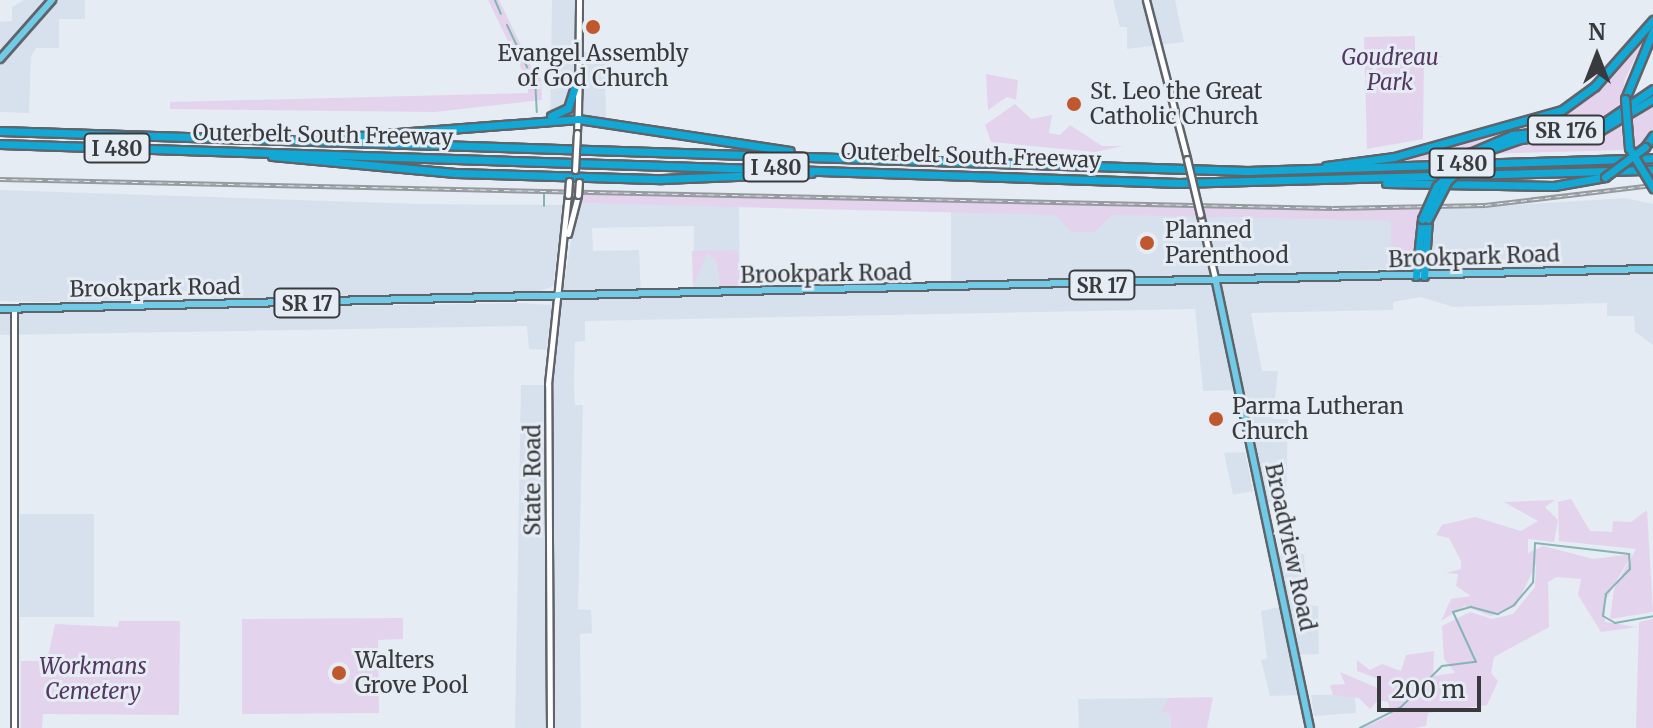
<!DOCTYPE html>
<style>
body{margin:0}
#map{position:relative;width:1653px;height:728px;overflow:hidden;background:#e6ecf3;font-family:Merriweather,serif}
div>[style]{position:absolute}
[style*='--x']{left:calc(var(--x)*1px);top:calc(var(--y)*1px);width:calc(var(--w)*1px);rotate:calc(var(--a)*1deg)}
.built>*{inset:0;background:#d7e1ee}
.green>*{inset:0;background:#e4d3ed}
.stream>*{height:2px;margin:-1px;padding:0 1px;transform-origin:1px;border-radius:1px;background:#86b4b5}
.roads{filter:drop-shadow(2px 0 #5f646a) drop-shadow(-2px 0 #5f646a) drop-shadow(0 2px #5f646a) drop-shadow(0 -2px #5f646a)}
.secondary>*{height:5px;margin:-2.5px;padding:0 2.5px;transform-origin:2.5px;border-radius:2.5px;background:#fff}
.primary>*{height:6px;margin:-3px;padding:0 3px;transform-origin:3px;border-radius:3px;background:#71cbe6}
.highway>*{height:7px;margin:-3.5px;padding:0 3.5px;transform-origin:3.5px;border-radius:3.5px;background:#12a8d6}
.rail>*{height:5px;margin-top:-2.5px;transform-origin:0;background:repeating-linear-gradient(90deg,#e6ecf3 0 6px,#959a9f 0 12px);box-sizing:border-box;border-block:2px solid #959a9f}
.bridges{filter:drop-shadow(2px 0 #5f646a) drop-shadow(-2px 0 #5f646a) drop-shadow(0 2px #5f646a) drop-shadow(0 -2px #5f646a)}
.secondary-bridge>*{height:5px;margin:-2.5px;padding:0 2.5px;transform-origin:2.5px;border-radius:2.5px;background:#fff}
.highway-bridge>*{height:7px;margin:-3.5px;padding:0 3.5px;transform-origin:3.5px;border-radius:3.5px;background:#12a8d6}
.dots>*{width:22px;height:22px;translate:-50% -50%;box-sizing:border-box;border:4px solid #e6ecf3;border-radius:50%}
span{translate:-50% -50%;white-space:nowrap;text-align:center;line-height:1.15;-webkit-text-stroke:6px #e6ecf3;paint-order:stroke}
.shield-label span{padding:2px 6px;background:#e6ecf3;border:2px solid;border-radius:6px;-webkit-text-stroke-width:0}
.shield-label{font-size:20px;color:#383a3d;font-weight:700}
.poi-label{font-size:22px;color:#383a3d}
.left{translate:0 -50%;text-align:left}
.park-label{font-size:22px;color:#543762;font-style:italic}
.street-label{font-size:22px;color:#383a3d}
.north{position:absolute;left:1557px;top:16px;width:80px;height:80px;-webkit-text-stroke:6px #e6ecf3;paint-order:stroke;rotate:0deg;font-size:22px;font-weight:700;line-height:32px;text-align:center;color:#383a3d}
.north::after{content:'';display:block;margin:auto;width:28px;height:36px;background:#383a3d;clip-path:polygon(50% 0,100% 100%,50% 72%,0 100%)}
.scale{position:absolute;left:1377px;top:676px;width:104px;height:36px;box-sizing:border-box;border:4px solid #383a3d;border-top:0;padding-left:10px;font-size:24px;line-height:28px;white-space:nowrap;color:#383a3d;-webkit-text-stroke:6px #e6ecf3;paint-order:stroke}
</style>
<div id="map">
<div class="built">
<i style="clip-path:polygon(24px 0,85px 0,85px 19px,59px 19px,59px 48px,36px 48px,31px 57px,29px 113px,0 112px,0 22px,12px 21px,12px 7px)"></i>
<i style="clip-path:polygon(552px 0,579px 0,578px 52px,605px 53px,606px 120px,550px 120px)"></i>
<i style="clip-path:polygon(1113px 0,1175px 0,1184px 42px,1127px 49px,1127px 27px,1120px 27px)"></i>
<i style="clip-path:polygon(0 190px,421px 204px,563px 205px,553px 286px,536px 293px,38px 302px,0 301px)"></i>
<i style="clip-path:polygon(evenodd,1625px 198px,1653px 204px,1653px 345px,1635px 332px,1634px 316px,1607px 316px,1607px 303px,1453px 307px,1421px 297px,1393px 302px,1393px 310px,1251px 313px,1262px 371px,1278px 371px,1273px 419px,1288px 419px,1286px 502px,1262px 502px,1239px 390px,1203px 391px,1195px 309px,585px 321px,585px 341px,575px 342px,574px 384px,575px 405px,583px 405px,578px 609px,591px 610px,592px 633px,580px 634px,581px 728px,515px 728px,521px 385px,548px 385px,577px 203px,739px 206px,740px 293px,951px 290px,951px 211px,1392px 221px,1392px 269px,1336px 271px,1335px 278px,1426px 276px,1434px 210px,1625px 198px,694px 226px,693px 295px,641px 296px,639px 250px,593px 251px,592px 228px,694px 226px)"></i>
<i style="clip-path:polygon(519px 303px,553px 305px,546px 350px,529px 349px,527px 326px,0 335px,0 312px)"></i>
<i style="clip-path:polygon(1245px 452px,1253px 491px,1233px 495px,1224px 453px)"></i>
<i style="clip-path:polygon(20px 514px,94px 514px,94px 617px,20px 617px)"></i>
<i style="clip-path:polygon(1273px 554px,1304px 554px,1307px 605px,1318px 606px,1319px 654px,1295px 655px,1303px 695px,1270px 696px,1261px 660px,1267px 658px,1261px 611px,1284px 606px)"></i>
<i style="clip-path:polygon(1355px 694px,1356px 713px,1314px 716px,1311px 695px)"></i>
<i style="clip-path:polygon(1169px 698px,1171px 728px,1079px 728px,1078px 699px)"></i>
</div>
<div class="green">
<i style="clip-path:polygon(488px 0,499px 0,533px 70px,522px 70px)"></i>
<i style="clip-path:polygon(1653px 22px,1625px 79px,1620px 114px,1513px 132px,1459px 157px,1385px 162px,1557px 115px,1596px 87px)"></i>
<i style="clip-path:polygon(1415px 36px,1415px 56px,1443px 56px,1424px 61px,1423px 139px,1367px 149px,1364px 37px)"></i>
<i style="clip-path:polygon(986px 74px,1018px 80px,1016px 100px,1007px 97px,988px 110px)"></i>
<i style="clip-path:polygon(528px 75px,541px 75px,542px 100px,435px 112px,170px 109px,170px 102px,528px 93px)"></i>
<i style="clip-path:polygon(1653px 102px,1653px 131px,1635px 152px,1628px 122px)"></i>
<i style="clip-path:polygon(1015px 104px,1031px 119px,1052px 115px,1049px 133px,1060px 135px,1070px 125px,1102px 146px,1123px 146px,1095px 152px,991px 142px,985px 125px)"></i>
<i style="clip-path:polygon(1621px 125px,1626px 150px,1484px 154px,1516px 143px)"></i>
<i style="clip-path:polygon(576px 192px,1333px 208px,1426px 207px,1416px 276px,1392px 277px,1391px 221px,1112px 215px,1095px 232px,1071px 232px,1055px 215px,577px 203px)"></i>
<i style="clip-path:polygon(738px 250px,740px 286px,796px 287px,721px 288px,716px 260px,707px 254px,693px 286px,692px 251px)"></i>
<i style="clip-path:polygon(1571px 499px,1590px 531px,1612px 532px,1613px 521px,1631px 522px,1647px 510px,1653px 612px,1610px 619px,1614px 589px,1636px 549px,1559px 541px,1558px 502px)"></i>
<i style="clip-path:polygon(1555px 500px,1545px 507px,1558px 520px,1554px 542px,1528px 539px,1528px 553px,1543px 546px,1593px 559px,1632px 554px,1604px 603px,1605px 622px,1637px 627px,1601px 632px,1578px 595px,1581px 579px,1557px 577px,1548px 582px,1549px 627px,1494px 657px,1491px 673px,1498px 681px,1487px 705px,1428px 713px,1426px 726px,1415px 728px,1363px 728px,1391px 715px,1388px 702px,1378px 700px,1370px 709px,1359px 698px,1333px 695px,1330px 685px,1345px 684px,1340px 672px,1380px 689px,1379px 679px,1357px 671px,1357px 660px,1370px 670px,1382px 664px,1401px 671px,1406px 655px,1434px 651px,1433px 676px,1455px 673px,1444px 659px,1442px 626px,1470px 612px,1492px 619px,1513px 614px,1535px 587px,1536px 564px,1516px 606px,1491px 616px,1465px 606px,1441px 621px,1451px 599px,1471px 596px,1456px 586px,1458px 574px,1446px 573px,1461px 569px,1461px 561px,1449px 538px,1436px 535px,1442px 525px,1475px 517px,1521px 531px,1538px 521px,1504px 502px)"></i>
<i style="clip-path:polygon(403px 618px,403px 639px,378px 640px,379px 713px,242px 714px,242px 619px)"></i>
<i style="clip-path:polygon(1653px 619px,1653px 728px,1636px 728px,1639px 622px)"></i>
<i style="clip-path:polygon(119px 621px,180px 621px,179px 715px,43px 714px,42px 728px,21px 728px,21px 661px,47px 661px,55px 624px,118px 627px)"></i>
<i style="clip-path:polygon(1213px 697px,1207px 728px,1171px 728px,1170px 713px,1160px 712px,1169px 698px)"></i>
</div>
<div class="stream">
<i style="--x:495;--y:0;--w:15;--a:67"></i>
<i style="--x:507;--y:25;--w:47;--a:64.5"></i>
<i style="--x:535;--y:78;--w:34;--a:87"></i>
<i style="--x:544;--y:206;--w:12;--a:-90"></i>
<i style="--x:1360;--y:728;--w:46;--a:-27.1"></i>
<i style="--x:1401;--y:707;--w:58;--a:-45"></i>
<i style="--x:1442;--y:666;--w:34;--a:-7"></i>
<i style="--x:1476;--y:662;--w:55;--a:-114.7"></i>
<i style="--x:1453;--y:612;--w:19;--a:-16"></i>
<i style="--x:1471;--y:607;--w:28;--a:15"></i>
<i style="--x:1498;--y:614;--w:18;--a:-29"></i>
<i style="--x:1514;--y:605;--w:30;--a:-50"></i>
<i style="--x:1533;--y:582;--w:39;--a:-87"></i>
<i style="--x:1535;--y:543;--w:95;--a:6.7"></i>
<i style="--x:1629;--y:554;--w:15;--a:86"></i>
<i style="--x:1630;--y:569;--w:35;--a:134"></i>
<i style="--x:1606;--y:594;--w:22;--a:98"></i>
<i style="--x:1603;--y:616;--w:14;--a:30"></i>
<i style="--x:1615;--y:623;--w:39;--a:-10"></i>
</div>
<div class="roads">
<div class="secondary">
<i style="--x:1146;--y:0;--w:164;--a:75.5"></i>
<i style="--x:578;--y:119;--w:119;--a:-89.5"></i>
<i style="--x:577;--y:133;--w:63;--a:-88.2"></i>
<i style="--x:1200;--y:214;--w:70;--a:76.8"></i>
<i style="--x:568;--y:234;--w:40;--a:-75.6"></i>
<i style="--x:14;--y:309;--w:419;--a:90"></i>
<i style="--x:550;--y:728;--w:344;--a:-90.3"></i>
<i style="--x:548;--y:384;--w:190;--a:-84"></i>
</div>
<div class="primary">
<i style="--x:0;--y:59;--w:79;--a:-48.6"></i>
<i style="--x:1216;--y:282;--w:456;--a:78.1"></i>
<i style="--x:0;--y:309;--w:1653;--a:-1.39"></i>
</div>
<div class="highway">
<i style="--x:1625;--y:99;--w:74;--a:-67.6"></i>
<i style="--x:551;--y:116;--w:19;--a:-25"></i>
<i style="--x:568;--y:108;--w:22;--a:-72"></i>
<i style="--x:0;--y:131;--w:1248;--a:1.84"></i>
<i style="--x:1247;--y:171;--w:406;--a:-1.8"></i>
<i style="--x:346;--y:137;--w:233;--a:-4.4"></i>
<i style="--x:578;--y:119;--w:214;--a:8.6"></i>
<i style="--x:0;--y:144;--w:1180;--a:1.89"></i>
<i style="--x:1179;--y:183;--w:474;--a:-1.6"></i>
<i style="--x:1645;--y:147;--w:14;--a:-54"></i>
<i style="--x:1470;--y:153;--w:46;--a:-23.2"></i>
<i style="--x:1512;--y:135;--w:87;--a:-5.9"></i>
<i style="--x:1599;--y:126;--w:65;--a:-34.4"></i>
<i style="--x:1480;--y:153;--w:42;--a:-19.3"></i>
<i style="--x:1520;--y:139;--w:81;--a:-6.3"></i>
<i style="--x:1601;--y:130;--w:61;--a:-30.8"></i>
<i style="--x:272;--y:156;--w:184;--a:5.3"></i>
<i style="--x:455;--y:173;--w:207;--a:1.7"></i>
<i style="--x:662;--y:179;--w:149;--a:-2.3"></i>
<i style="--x:1326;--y:166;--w:69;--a:-7.5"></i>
<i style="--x:1394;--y:157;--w:174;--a:-15.6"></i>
<i style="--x:1562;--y:110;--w:41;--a:-36"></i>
<i style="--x:1595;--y:86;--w:88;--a:-48.7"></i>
<i style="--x:1386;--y:183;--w:168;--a:1"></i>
<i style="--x:1554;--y:186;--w:52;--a:-10"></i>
<i style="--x:1416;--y:276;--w:57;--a:-84"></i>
<i style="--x:1424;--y:276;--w:57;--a:-86"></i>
</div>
</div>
<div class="rail">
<i style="--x:0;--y:179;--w:1333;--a:1.25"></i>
<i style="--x:1333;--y:208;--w:152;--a:-1.1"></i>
<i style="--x:1485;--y:205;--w:169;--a:-6.8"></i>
</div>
<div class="bridges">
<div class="secondary-bridge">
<i style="--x:1187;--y:159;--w:57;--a:76.7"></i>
<i style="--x:575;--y:170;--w:37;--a:-87"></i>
<i style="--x:568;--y:195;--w:14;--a:-86"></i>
<i style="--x:578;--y:195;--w:13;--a:-86"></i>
</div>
<div class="highway-bridge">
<i style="--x:1625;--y:99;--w:49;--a:85.3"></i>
<i style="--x:1629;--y:148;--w:47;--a:59"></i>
<i style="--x:1605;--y:177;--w:50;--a:-36.9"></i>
<i style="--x:1422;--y:219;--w:36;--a:-66"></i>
<i style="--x:1437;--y:186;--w:47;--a:-45"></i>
<i style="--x:1428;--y:219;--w:44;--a:-62.9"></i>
<i style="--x:1448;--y:180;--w:42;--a:-40.2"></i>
</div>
</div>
<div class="dots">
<i style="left:593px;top:27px;background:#bf582e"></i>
<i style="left:1074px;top:104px;background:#bf582e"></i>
<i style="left:1147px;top:243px;background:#bf582e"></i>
<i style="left:1216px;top:419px;background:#bf582e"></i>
<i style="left:339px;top:673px;background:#bf582e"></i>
</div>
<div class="shield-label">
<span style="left:1566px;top:130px">SR 176</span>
<span style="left:117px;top:148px">I 480</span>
<span style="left:1462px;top:163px">I 480</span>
<span style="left:776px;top:167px">I 480</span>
<span style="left:1102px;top:285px">SR 17</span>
<span style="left:307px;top:303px">SR 17</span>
</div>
<div class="poi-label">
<span style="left:593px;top:66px">Evangel Assembly<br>of God Church</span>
<span class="left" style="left:1090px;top:104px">St. Leo the Great<br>Catholic Church</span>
<span class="left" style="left:1165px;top:243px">Planned<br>Parenthood</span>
<span class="left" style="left:1232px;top:419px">Parma Lutheran<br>Church</span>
<span class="left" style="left:355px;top:673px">Walters<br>Grove Pool</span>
</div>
<div class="park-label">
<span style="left:1390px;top:70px">Goudreau<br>Park</span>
<span style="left:93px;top:679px">Workmans<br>Cemetery</span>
</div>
<div class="street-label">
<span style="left:323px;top:135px;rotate:1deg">Outerbelt South Freeway</span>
<span style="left:971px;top:156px;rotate:2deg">Outerbelt South Freeway</span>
<span style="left:1474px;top:257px;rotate:-2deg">Brookpark Road</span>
<span style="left:826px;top:274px;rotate:-1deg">Brookpark Road</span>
<span style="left:155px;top:288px;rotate:-1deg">Brookpark Road</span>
<span style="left:533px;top:480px;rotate:-90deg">State Road</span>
<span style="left:1290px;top:547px;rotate:78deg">Broadview Road</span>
</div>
<div class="north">N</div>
<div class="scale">200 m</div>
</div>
